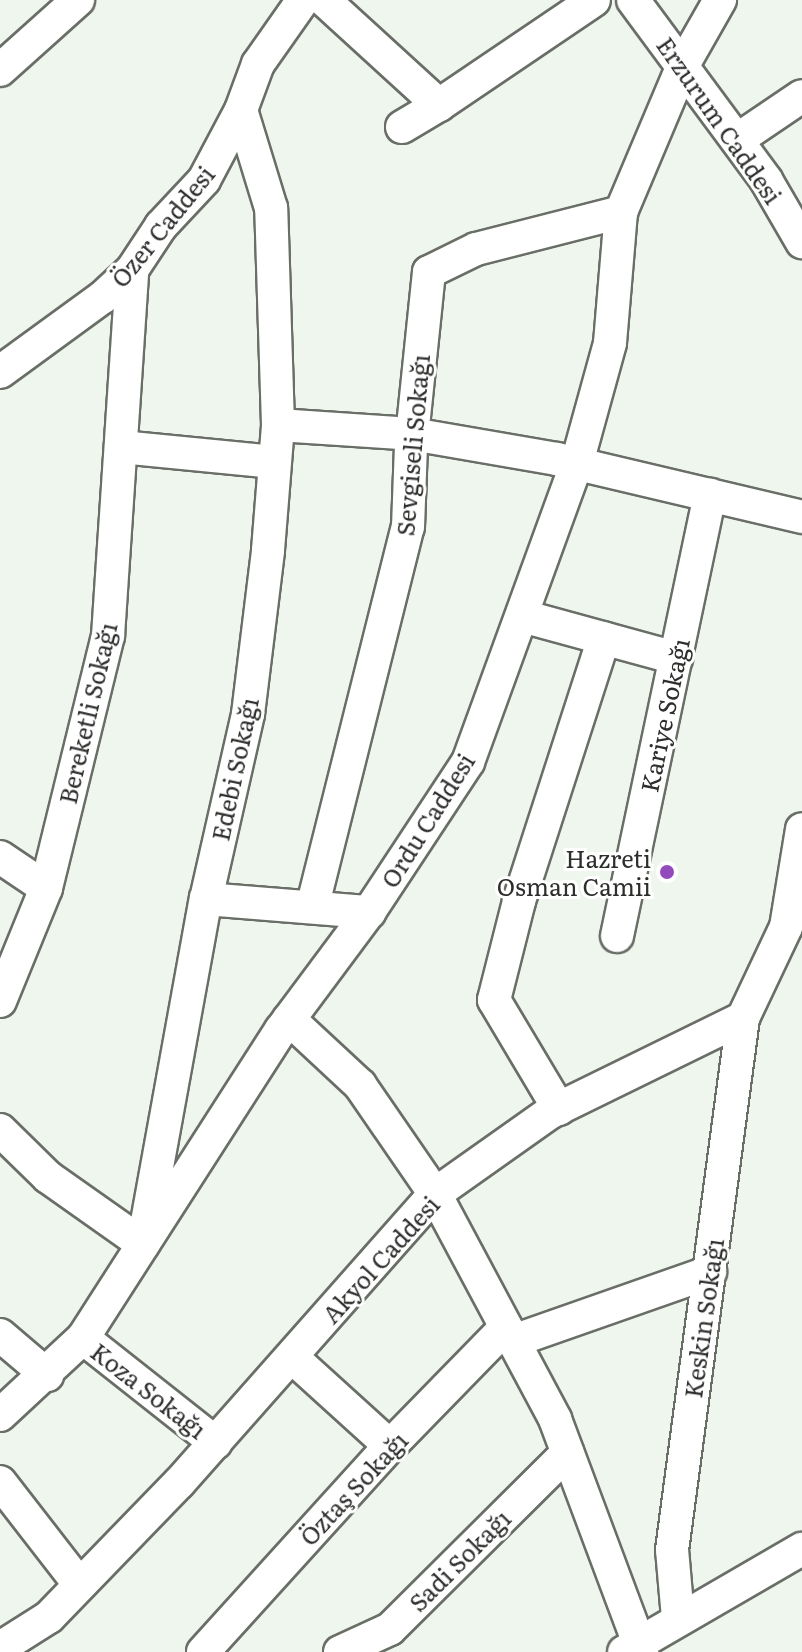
<!DOCTYPE html>
<meta charset="utf-8">
<style>
body{margin:0}
#map{position:relative;width:802px;height:1652px;overflow:hidden;background:#eff6ed;font-family:Literata,serif}
div>[style]{position:absolute}
[style*='--x']{left:calc(var(--x)*1px);top:calc(var(--y)*1px);width:calc(var(--w)*1px);rotate:calc(var(--a)*1deg)}
.roads{filter:drop-shadow(2px 0 #696e67) drop-shadow(-2px 0 #696e67) drop-shadow(0 2px #696e67) drop-shadow(0 -2px #696e67)}
.minor>*{height:32px;margin:-16px;padding:0 16px;transform-origin:16px;border-radius:16px;background:#fff}
.dots>*{width:22px;height:22px;translate:-50% -50%;box-sizing:border-box;border:4px solid #fff;border-radius:50%}
span{translate:-50% -50%;white-space:nowrap;text-align:center;line-height:1.15;-webkit-text-stroke:6px #fff;paint-order:stroke}
.street-label{font-size:24px;color:#2d2f2c}
.poi-label{font-size:24px;color:#2d2f2c}
.right{translate:-100% -50%;text-align:right}
</style>
<div id="map">
<div class="roads">
<div class="minor">
<i style="--x:324;--y:0;--w:156;--a:42.4"></i>
<i style="--x:439;--y:105;--w:187;--a:-34.1"></i>
<i style="--x:633;--y:0;--w:224;--a:53.5"></i>
<i style="--x:766;--y:180;--w:72;--a:59.9"></i>
<i style="--x:0;--y:70;--w:105;--a:-41.9"></i>
<i style="--x:402;--y:127;--w:43;--a:-30.7"></i>
<i style="--x:737;--y:140;--w:78;--a:-34.1"></i>
<i style="--x:0;--y:372;--w:127;--a:-36.1"></i>
<i style="--x:103;--y:297;--w:40;--a:-43"></i>
<i style="--x:132;--y:270;--w:53;--a:-56.6"></i>
<i style="--x:161;--y:226;--w:63;--a:-46.9"></i>
<i style="--x:204;--y:180;--w:79;--a:-62.1"></i>
<i style="--x:241;--y:110;--w:49;--a:-69.7"></i>
<i style="--x:258;--y:64;--w:78;--a:-54.9"></i>
<i style="--x:278;--y:425;--w:134;--a:3.8"></i>
<i style="--x:412;--y:434;--w:147;--a:9.8"></i>
<i style="--x:557;--y:459;--w:252;--a:13.3"></i>
<i style="--x:121;--y:447;--w:154;--a:5.6"></i>
<i style="--x:522;--y:616;--w:160;--a:15.3"></i>
<i style="--x:0;--y:857;--w:55;--a:34"></i>
<i style="--x:206;--y:899;--w:164;--a:4.6"></i>
<i style="--x:313;--y:904;--w:389;--a:-75.9"></i>
<i style="--x:408;--y:527;--w:81;--a:-87.9"></i>
<i style="--x:411;--y:446;--w:175;--a:-84.1"></i>
<i style="--x:429;--y:272;--w:52;--a:-26.1"></i>
<i style="--x:476;--y:249;--w:150;--a:-14.3"></i>
<i style="--x:617;--y:936;--w:451;--a:-78.1"></i>
<i style="--x:0;--y:1001;--w:122;--a:-67.8"></i>
<i style="--x:46;--y:888;--w:260;--a:-76.2"></i>
<i style="--x:108;--y:636;--w:367;--a:-86.2"></i>
<i style="--x:289;--y:1019;--w:97;--a:42.9"></i>
<i style="--x:360;--y:1085;--w:132;--a:55.5"></i>
<i style="--x:435;--y:1194;--w:255;--a:61.9"></i>
<i style="--x:555;--y:1419;--w:249;--a:69.5"></i>
<i style="--x:559;--y:1109;--w:127;--a:-120.8"></i>
<i style="--x:494;--y:1000;--w:102;--a:-75.8"></i>
<i style="--x:519;--y:901;--w:276;--a:-72.1"></i>
<i style="--x:0;--y:1130;--w:67;--a:44.4"></i>
<i style="--x:48;--y:1177;--w:116;--a:35.2"></i>
<i style="--x:143;--y:1244;--w:351;--a:-79.7"></i>
<i style="--x:206;--y:899;--w:190;--a:-77.2"></i>
<i style="--x:248;--y:714;--w:165;--a:-83"></i>
<i style="--x:268;--y:550;--w:125;--a:-85.4"></i>
<i style="--x:278;--y:425;--w:217;--a:-91.8"></i>
<i style="--x:271;--y:208;--w:102;--a:-107"></i>
<i style="--x:0;--y:1335;--w:62;--a:40.4"></i>
<i style="--x:83;--y:1338;--w:169;--a:38.3"></i>
<i style="--x:513;--y:1341;--w:209;--a:-19.3"></i>
<i style="--x:293;--y:1358;--w:131;--a:42.2"></i>
<i style="--x:0;--y:1415;--w:113;--a:-42.9"></i>
<i style="--x:83;--y:1338;--w:366;--a:-57.3"></i>
<i style="--x:281;--y:1030;--w:147;--a:-53.3"></i>
<i style="--x:369;--y:912;--w:180;--a:-56.6"></i>
<i style="--x:468;--y:762;--w:318;--a:-70"></i>
<i style="--x:577;--y:463;--w:124;--a:-74.6"></i>
<i style="--x:610;--y:343;--w:131;--a:-85.2"></i>
<i style="--x:621;--y:212;--w:160;--a:-67.1"></i>
<i style="--x:683;--y:65;--w:75;--a:-60.4"></i>
<i style="--x:0;--y:1482;--w:130;--a:52.2"></i>
<i style="--x:678;--y:1618;--w:68;--a:-95"></i>
<i style="--x:672;--y:1550;--w:537;--a:-82.4"></i>
<i style="--x:0;--y:1648;--w:58;--a:-32.3"></i>
<i style="--x:49;--y:1617;--w:187;--a:-45.9"></i>
<i style="--x:179;--y:1483;--w:386;--a:-48.5"></i>
<i style="--x:435;--y:1194;--w:142;--a:-35.3"></i>
<i style="--x:551;--y:1112;--w:214;--a:-26.1"></i>
<i style="--x:743;--y:1018;--w:101;--a:-64.7"></i>
<i style="--x:786;--y:927;--w:99;--a:-80.7"></i>
<i style="--x:203;--y:1652;--w:278;--a:-47.8"></i>
<i style="--x:390;--y:1446;--w:166;--a:-45.7"></i>
<i style="--x:340;--y:1652;--w:55;--a:-24.7"></i>
<i style="--x:390;--y:1629;--w:250;--a:-44.8"></i>
<i style="--x:624;--y:1652;--w:206;--a:-30.1"></i>
</div>
</div>
<div class="dots">
<i style="left:667px;top:872px;background:#934abc"></i>
</div>
<div class="street-label">
<span style="left:720px;top:120px;rotate:55deg">Erzurum Caddesi</span>
<span style="left:162px;top:226px;rotate:-51deg">Özer Caddesi</span>
<span style="left:412px;top:445px;rotate:-85deg">Sevgiseli Sokağı</span>
<span style="left:87px;top:713px;rotate:-77deg">Bereketli Sokağı</span>
<span style="left:664px;top:715px;rotate:-78deg">Kariye Sokağı</span>
<span style="left:234px;top:769px;rotate:-78deg">Edebi Sokağı</span>
<span style="left:427px;top:820px;rotate:-58deg">Ordu Caddesi</span>
<span style="left:380px;top:1259px;rotate:-48deg">Akyol Caddesi</span>
<span style="left:703px;top:1318px;rotate:-82deg">Keskin Sokağı</span>
<span style="left:149px;top:1390px;rotate:38deg">Koza Sokağı</span>
<span style="left:353px;top:1488px;rotate:-47deg">Öztaş Sokağı</span>
<span style="left:459px;top:1560px;rotate:-45deg">Sadi Sokağı</span>
</div>
<div class="poi-label">
<span class="right" style="left:651px;top:872px">Hazreti<br>Osman Camii</span>
</div>
</div>
